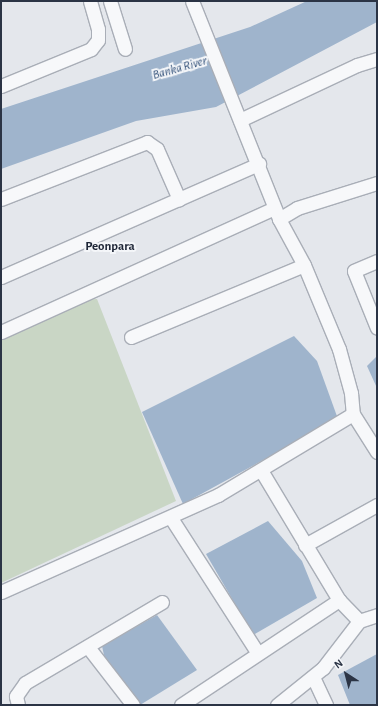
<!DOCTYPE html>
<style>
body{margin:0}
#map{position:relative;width:378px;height:706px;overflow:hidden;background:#e4e7ec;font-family:"Alegreya Sans",sans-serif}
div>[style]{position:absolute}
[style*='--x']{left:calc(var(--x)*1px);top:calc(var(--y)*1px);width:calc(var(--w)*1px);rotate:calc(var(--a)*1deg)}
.green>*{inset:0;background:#c9d6c5}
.water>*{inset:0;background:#9fb4cc}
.roads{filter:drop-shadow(1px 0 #a9aeb7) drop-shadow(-1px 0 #a9aeb7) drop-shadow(0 1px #a9aeb7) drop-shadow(0 -1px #a9aeb7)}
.minor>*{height:13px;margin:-6.5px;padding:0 6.5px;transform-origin:6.5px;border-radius:6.5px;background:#f7f8fa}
span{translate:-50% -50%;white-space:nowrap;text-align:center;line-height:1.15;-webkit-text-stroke:4px #f4f6f9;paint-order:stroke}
.water-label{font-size:13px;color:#34527a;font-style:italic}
.neighbourhood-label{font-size:13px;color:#1d2536;font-weight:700}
.frame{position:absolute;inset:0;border:2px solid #2b3445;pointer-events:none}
.north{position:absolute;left:326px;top:654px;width:40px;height:40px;-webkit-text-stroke:3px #f4f6f9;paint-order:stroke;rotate:324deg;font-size:11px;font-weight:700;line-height:16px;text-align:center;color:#2b3445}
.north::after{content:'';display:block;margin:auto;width:14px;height:18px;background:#2b3445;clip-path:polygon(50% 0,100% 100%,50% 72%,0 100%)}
</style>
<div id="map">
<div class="green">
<i style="clip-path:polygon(97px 299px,176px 501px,1px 583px,1px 335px,75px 300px)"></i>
</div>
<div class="water">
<i style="clip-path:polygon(307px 1px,377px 1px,377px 22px,216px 107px,136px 121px,1px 169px,1px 109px,250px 27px)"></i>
<i style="clip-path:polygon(294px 336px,317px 361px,338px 419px,183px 504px,142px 412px)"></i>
<i style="clip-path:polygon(377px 356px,377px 388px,367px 366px)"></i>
<i style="clip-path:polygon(268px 521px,302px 561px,317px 598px,253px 635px,206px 554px)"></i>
<i style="clip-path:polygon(157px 615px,197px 670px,140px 705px,107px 669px,102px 646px)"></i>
<i style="clip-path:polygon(377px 654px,377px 705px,350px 705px,338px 675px)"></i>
</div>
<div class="roads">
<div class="minor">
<i style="--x:110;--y:1;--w:50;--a:72.6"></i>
<i style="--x:192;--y:1;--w:235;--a:68.2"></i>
<i style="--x:279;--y:219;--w:52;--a:61.5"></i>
<i style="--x:304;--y:265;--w:91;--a:67.4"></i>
<i style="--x:339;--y:349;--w:46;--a:74.7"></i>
<i style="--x:351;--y:393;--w:21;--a:85"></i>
<i style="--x:353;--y:414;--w:45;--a:57.7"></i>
<i style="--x:1;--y:86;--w:97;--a:-22.3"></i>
<i style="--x:91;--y:49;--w:11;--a:-52"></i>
<i style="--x:98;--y:40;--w:11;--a:-90"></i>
<i style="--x:98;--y:29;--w:29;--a:-106"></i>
<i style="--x:240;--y:120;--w:129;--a:-25.2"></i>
<i style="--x:357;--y:65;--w:21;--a:-17"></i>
<i style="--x:1;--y:199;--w:157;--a:-21.3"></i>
<i style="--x:147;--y:142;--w:12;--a:35"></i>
<i style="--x:157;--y:149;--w:55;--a:66.3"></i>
<i style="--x:279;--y:219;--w:21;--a:-31"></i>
<i style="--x:297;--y:208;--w:84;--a:-17.4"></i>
<i style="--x:377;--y:261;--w:25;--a:157"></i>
<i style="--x:354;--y:271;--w:61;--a:68"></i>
<i style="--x:1;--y:277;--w:282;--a:-23.7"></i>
<i style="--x:1;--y:332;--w:300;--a:-24.4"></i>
<i style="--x:131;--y:337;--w:187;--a:-22.6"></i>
<i style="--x:171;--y:518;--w:159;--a:57.3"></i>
<i style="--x:305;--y:545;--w:82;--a:-29.1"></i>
<i style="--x:1;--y:592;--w:238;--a:-24.1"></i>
<i style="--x:218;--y:495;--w:157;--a:-31"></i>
<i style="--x:339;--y:600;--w:29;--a:46"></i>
<i style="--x:359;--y:621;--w:19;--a:-18"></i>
<i style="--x:88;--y:647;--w:73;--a:52.2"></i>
<i style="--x:313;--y:677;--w:31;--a:65"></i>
<i style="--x:18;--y:705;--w:9;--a:-103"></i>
<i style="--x:16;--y:696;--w:16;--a:-55"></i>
<i style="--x:25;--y:683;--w:159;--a:-30.6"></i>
<i style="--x:181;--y:705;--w:190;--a:-33.6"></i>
<i style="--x:339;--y:600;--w:149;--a:-121"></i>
<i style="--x:277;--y:705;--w:59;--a:-38.8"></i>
<i style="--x:323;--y:668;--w:59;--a:-52.5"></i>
</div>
</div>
<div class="water-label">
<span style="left:180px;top:69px;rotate:-16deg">Banka River</span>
</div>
<div class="neighbourhood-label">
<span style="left:110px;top:247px">Peonpara</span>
</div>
<div class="frame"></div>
<div class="north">N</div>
</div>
